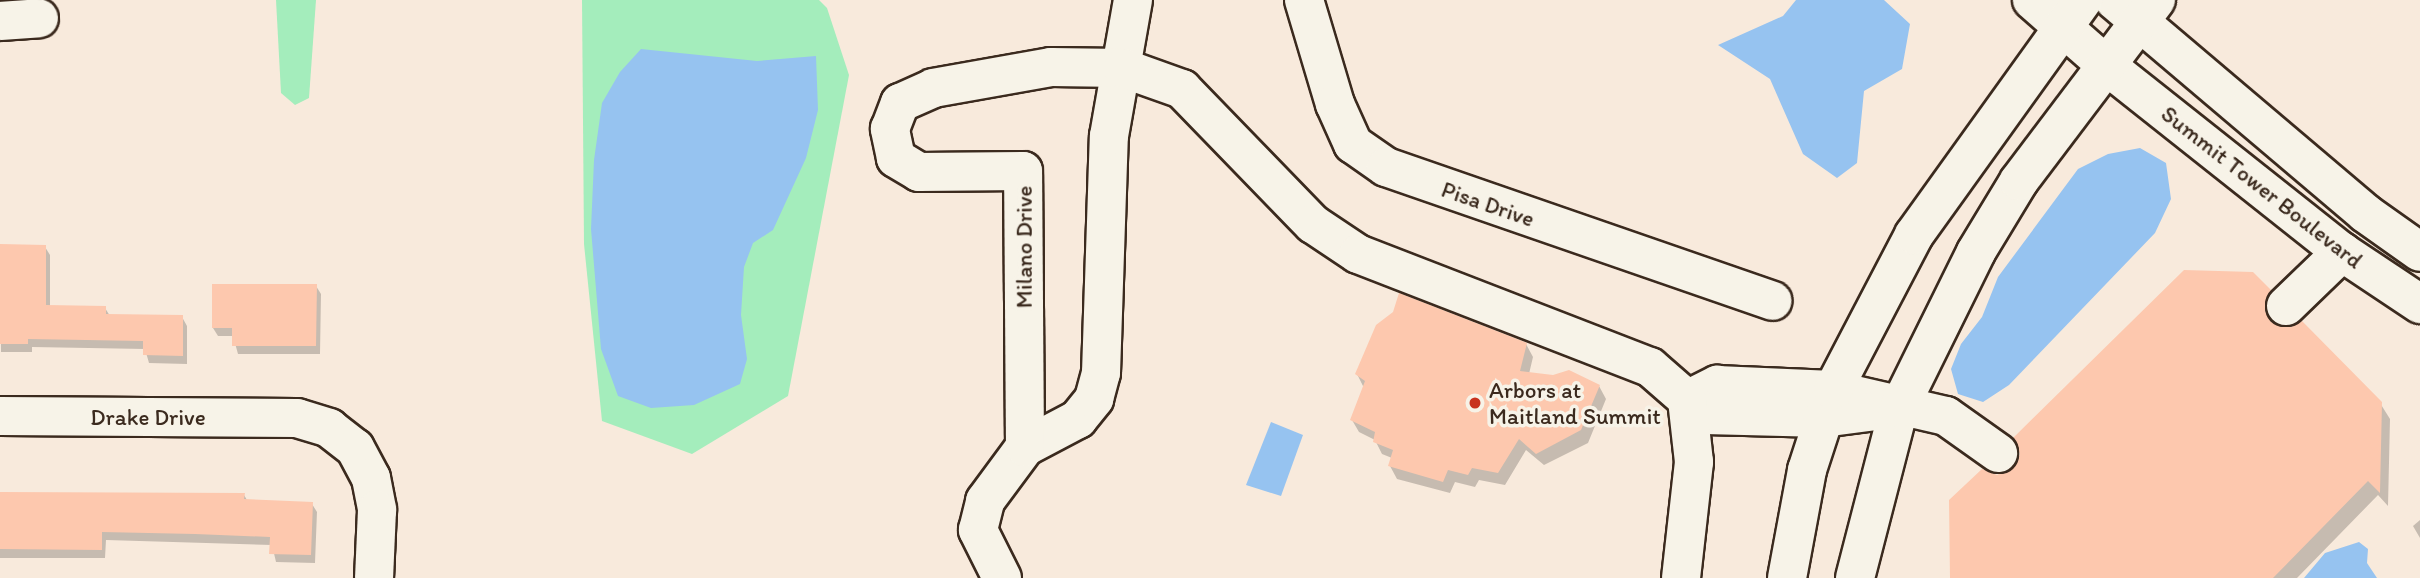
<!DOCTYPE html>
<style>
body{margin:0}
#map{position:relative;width:2420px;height:578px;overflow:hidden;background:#f8eadc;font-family:Itim,sans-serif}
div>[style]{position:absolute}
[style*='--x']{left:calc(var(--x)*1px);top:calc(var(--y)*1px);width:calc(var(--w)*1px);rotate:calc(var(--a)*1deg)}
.green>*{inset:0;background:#a4edbc}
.water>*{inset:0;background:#96c3f0}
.shadow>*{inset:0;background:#0003}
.building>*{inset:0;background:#fdc8ae}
.roads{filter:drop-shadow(2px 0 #3b2a1e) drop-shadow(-2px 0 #3b2a1e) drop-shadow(0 2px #3b2a1e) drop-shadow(0 -2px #3b2a1e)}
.minor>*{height:38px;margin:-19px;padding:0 19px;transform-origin:19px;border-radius:19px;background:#f7f3e8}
.dots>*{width:19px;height:19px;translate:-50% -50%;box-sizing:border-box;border:4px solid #f7f3e8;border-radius:50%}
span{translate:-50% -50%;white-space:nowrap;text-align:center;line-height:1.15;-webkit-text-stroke:7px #f7f3e8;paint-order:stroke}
.street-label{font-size:23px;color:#3b2a1e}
.poi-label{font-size:23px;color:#3b2a1e}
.left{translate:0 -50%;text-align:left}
</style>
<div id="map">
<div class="green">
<i style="clip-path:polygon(276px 0,316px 0,309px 98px,295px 105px,281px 93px)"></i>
<i style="clip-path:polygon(582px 0,819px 0,827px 8px,849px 75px,788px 396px,692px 454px,602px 421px,584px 244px)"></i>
</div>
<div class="water">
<i style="clip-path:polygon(1796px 0,1884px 0,1910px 24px,1902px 69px,1864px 91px,1857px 163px,1837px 178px,1803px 154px,1770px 79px,1718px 45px,1783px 16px)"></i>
<i style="clip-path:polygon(641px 49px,757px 61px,816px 56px,818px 110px,806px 158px,773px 230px,753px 243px,744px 267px,741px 315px,747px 359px,740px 384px,694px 405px,651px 408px,618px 396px,601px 349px,591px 229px,594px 160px,602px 103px,620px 72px)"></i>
<i style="clip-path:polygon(2140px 148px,2166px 163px,2171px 199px,2155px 233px,2009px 385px,1983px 402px,1958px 394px,1951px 369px,1961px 344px,1982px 317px,1998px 277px,2078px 169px,2108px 154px)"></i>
<i style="clip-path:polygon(1271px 422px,1303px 435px,1281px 496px,1246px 485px)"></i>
<i style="clip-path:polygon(2359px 542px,2368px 549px,2367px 563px,2377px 578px,2304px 578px,2325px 553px)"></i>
</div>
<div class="shadow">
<i style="clip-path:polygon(0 246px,45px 247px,50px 255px,50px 307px,105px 308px,110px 316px,182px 317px,187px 326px,187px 364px,149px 363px,145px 349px,32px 347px,32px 352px,1px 352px)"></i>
<i style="clip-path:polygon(316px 286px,321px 294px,320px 354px,238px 354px,233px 336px,218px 336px,213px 328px)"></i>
<i style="clip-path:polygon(2269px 291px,2279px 307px,2273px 324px,2380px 403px,2390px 419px,2388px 506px,2378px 495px,2297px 578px,1953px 578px,1997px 477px,2017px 467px)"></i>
<i style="clip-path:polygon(1526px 344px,1533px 357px,1529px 374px,1599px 386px,1606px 399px,1588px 443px,1544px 465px,1526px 450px,1505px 485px,1479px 480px,1475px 487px,1455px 482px,1450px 493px,1397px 479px,1390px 466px,1392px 458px,1382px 454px,1375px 440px,1359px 432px,1352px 420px,1364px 388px,1357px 374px)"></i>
<i style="clip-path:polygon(0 494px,244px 495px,247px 500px,312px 504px,317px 512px,315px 563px,276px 562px,272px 545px,106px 540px,105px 558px,0 558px)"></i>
<i style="clip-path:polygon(2420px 520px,2420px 538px,2413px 526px)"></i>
</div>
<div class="building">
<i style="clip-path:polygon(0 244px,46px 245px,46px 305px,106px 306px,106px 314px,183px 315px,183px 356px,143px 355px,143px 341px,28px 339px,28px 344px,0 344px)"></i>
<i style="clip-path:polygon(2184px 270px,2253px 272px,2271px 290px,2265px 311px,2271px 322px,2291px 327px,2302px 321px,2382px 402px,2380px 493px,2368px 481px,2273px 578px,1950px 578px,1949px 500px,1982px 469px,1997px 475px,2015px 466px,2020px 454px,2013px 438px)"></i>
<i style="clip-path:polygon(212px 284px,317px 284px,316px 346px,232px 346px,232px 328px,212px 328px)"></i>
<i style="clip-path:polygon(1399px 293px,1527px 343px,1520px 371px,1553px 375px,1569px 370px,1600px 385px,1581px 430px,1536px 454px,1519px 439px,1498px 473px,1472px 468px,1468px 475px,1448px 470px,1443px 482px,1388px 466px,1393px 450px,1373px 442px,1375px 432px,1350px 420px,1365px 381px,1355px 374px,1376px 325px,1393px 312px)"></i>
<i style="clip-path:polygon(0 492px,245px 493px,244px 499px,313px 502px,311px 555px,269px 554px,270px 537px,195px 534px,102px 532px,102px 550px,0 549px)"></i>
</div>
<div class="roads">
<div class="minor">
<i style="--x:1304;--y:0;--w:109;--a:73.4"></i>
<i style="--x:1335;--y:104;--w:44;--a:65.8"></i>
<i style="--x:1353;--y:144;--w:40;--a:34.9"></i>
<i style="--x:1386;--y:167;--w:409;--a:19.1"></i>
<i style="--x:2032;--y:0;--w:100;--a:41.3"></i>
<i style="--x:2107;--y:66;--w:300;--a:38.4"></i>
<i style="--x:2342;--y:252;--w:94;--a:33.7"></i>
<i style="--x:2114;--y:0;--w:329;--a:40.3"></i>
<i style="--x:2365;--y:213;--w:67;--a:35.3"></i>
<i style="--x:0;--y:21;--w:39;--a:-4"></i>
<i style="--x:2286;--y:306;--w:78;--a:-44"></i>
<i style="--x:1687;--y:400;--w:34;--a:-27"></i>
<i style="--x:1717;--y:385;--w:116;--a:2.5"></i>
<i style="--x:1833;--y:390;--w:116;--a:13"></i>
<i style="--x:1946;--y:416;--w:64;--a:35.4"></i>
<i style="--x:0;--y:416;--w:297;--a:0.4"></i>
<i style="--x:297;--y:418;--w:34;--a:17"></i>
<i style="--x:329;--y:428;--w:33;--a:38"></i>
<i style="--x:355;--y:448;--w:34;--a:62"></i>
<i style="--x:371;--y:478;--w:33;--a:79"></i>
<i style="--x:377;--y:510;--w:68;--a:92.5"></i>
<i style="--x:1025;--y:447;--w:60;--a:-27.8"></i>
<i style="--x:1078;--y:419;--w:26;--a:-51"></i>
<i style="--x:1094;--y:399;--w:27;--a:-75"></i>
<i style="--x:1101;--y:373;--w:237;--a:-88.1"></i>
<i style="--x:1109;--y:136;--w:138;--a:-80"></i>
<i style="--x:1002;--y:578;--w:54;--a:-116.6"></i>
<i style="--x:978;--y:530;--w:30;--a:-76"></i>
<i style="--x:985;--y:501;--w:67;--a:-53.5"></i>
<i style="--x:1025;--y:447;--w:276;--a:-90.4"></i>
<i style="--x:1023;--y:171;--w:104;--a:179.4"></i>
<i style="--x:919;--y:172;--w:27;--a:-149"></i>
<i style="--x:896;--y:158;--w:30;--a:-102"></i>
<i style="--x:890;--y:129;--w:28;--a:-69"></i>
<i style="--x:900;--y:103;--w:36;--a:-24"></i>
<i style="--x:933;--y:88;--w:120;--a:-10.1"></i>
<i style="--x:1051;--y:67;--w:72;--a:0.8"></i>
<i style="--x:1123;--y:68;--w:63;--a:19.6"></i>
<i style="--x:1182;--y:89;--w:188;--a:45.9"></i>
<i style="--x:1313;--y:224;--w:54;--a:33.7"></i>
<i style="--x:1358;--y:254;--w:313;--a:21.2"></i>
<i style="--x:1650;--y:367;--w:73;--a:41.1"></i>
<i style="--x:1705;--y:415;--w:118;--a:1.5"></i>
<i style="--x:1823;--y:418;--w:77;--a:-7.5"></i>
<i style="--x:1681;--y:578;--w:117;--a:-83.6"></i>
<i style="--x:1694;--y:462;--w:62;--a:-96.4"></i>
<i style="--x:1787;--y:578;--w:110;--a:-79.5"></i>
<i style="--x:1807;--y:470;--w:84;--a:-72"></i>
<i style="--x:1833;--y:390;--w:175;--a:-62.4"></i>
<i style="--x:1914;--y:235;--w:289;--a:-54.3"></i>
<i style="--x:1855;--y:578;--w:176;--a:-75.5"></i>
<i style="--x:1899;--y:408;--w:174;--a:-63.7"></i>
<i style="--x:1976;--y:252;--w:83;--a:-58.8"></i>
<i style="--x:2019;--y:181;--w:227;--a:-52.9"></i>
</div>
</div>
<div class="dots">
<i style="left:1475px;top:403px;background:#c8321e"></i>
</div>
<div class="street-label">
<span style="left:2262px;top:187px;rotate:38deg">Summit Tower Boulevard</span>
<span style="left:1488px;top:204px;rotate:19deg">Pisa Drive</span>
<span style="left:1024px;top:247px;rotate:-90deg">Milano Drive</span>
<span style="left:148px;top:417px">Drake Drive</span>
</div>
<div class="poi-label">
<span class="left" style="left:1489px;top:403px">Arbors at<br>Maitland Summit</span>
</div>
</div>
